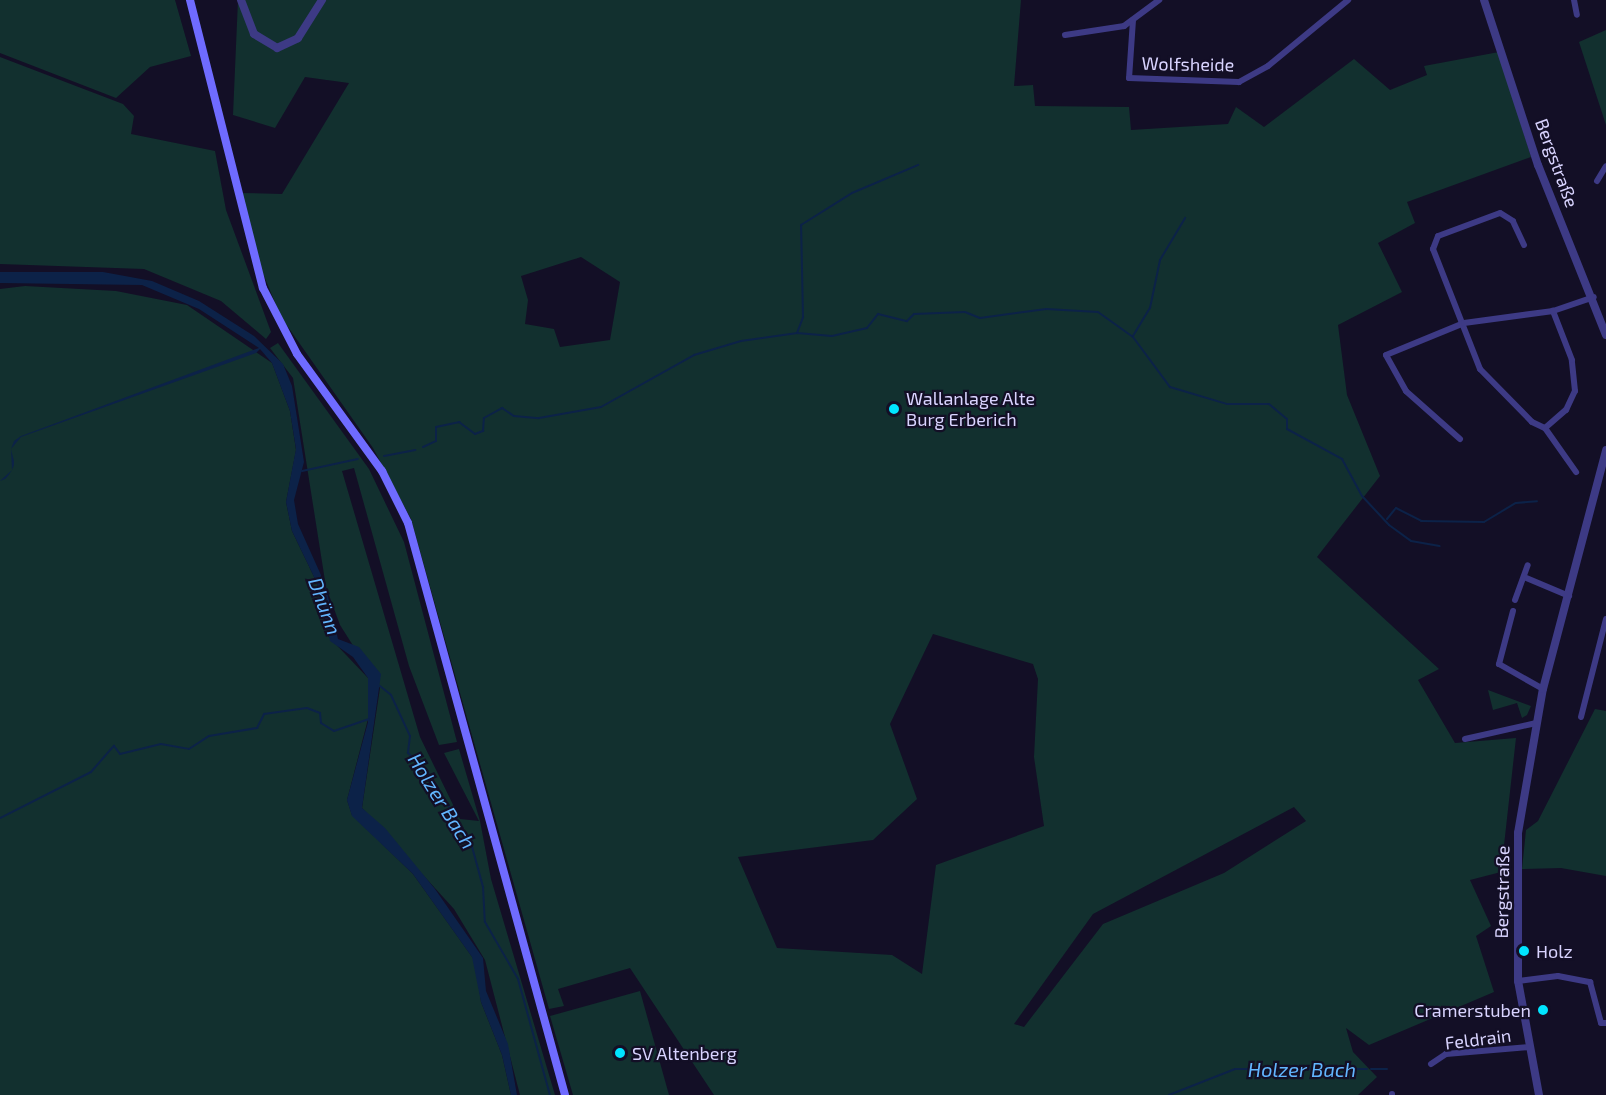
<!DOCTYPE html>
<meta charset="utf-8">
<style>
body{margin:0}
#map{position:relative;width:1606px;height:1095px;overflow:hidden;background:#130f26;font-family:"Exo 2",sans-serif}
div>[style]{position:absolute}
[style*='--x']{left:calc(var(--x)*1px);top:calc(var(--y)*1px);width:calc(var(--w)*1px);rotate:calc(var(--a)*1deg)}
.green>*{inset:0;background:#12302f}
.water>*{inset:0;background:#0c2248}
.stream>*{height:2px;margin:-1px;padding:0 1px;transform-origin:1px;border-radius:1px;background:#0c2248}
.minor>*{height:6px;margin:-3px;padding:0 3px;transform-origin:3px;border-radius:3px;background:#3d3a85}
.tertiary>*{height:8px;margin:-4px;padding:0 4px;transform-origin:4px;border-radius:4px;background:#3d3a85}
.secondary>*{height:8px;margin:-4px;padding:0 4px;transform-origin:4px;border-radius:4px;background:#6f6bff}
.dots>*{width:16px;height:16px;translate:-50% -50%;box-sizing:border-box;border:3px solid #130f26;border-radius:50%}
span{translate:-50% -50%;white-space:nowrap;text-align:center;line-height:1.15;-webkit-text-stroke:4.5px #130f26;paint-order:stroke}
.street-label{font-size:18px;color:#d9d4ff}
.poi-label{font-size:18px;color:#d9d4ff}
.left{translate:0 -50%;text-align:left}
.right{translate:-100% -50%;text-align:right}
.water-label{font-size:20px;color:#62b6ff;font-style:italic}
</style>
<div id="map">
<div class="green">
<i style="clip-path:polygon(0 0,175px 0,191px 56px,150px 67px,116px 98px,0 53px)"></i>
<i style="clip-path:polygon(evenodd,238px 0,1021px 0,1014px 86px,1033px 85px,1035px 106px,1129px 107px,1131px 130px,1228px 124px,1236px 107px,1264px 127px,1354px 59px,1390px 90px,1427px 75px,1424px 66px,1499px 52px,1531px 157px,1407px 202px,1415px 223px,1378px 243px,1402px 292px,1338px 325px,1347px 395px,1380px 476px,1317px 557px,1439px 669px,1418px 680px,1455px 743px,1516px 738px,1501px 872px,1470px 880px,1491px 926px,1476px 936px,1494px 992px,1369px 1045px,1346px 1028px,1353px 1052px,1377px 1077px,1358px 1095px,714px 1095px,630px 968px,558px 989px,564px 1006px,549px 1009px,411px 519px,373px 448px,281px 317px,257px 259px,241px 193px,282px 194px,349px 83px,305px 77px,275px 128px,233px 115px,238px 0,581px 257px,620px 282px,610px 340px,560px 347px,554px 329px,525px 324px,528px 300px,521px 276px,581px 257px,238px 0,933px 634px,1033px 664px,1038px 679px,1034px 757px,1044px 826px,936px 865px,922px 974px,892px 955px,777px 948px,738px 857px,873px 840px,917px 799px,890px 724px,933px 634px,238px 0,1294px 807px,1306px 821px,1224px 873px,1103px 924px,1024px 1027px,1014px 1024px,1093px 914px,1294px 807px)"></i>
<i style="clip-path:polygon(1606px 30px,1606px 125px,1579px 42px)"></i>
<i style="clip-path:polygon(0 57px,123px 104px,134px 116px,131px 134px,215px 151px,226px 210px,271px 332px,266px 339px,221px 301px,144px 269px,0 264px)"></i>
<i style="clip-path:polygon(25px 286px,116px 291px,187px 305px,272px 363px,290px 411px,296px 450px,286px 502px,292px 531px,317px 583px,328px 636px,368px 678px,368px 719px,347px 800px,352px 815px,413px 874px,475px 961px,481px 1002px,502px 1055px,511px 1095px,0 1095px,0 289px)"></i>
<i style="clip-path:polygon(278px 343px,369px 469px,404px 542px,457px 742px,439px 745px,409px 666px,354px 468px,342px 471px,420px 737px,460px 819px,479px 821px,444px 753px,459px 749px,480px 821px,491px 879px,555px 1095px,520px 1095px,485px 960px,454px 909px,362px 808px,380px 688px,340px 625px,326px 587px,293px 378px,270px 348px)"></i>
<i style="clip-path:polygon(1488px 690px,1531px 706px,1527px 715px,1522px 718px,1517px 703px,1493px 710px)"></i>
<i style="clip-path:polygon(1595px 709px,1606px 711px,1606px 876px,1561px 868px,1522px 869px,1526px 830px,1538px 821px)"></i>
<i style="clip-path:polygon(640px 991px,669px 1095px,573px 1095px,550px 1016px)"></i>
</div>
<div class="water">
<i style="clip-path:polygon(0 272px,103px 272px,152px 281px,199px 301px,254px 336px,283px 364px,292px 386px,304px 462px,294px 500px,298px 524px,325px 584px,338px 639px,359px 647px,381px 674px,362px 808px,385px 828px,435px 889px,483px 958px,486px 991px,508px 1044px,517px 1095px,511px 1095px,502px 1055px,481px 1002px,472px 957px,413px 874px,352px 816px,347px 800px,368px 722px,368px 678px,353px 657px,330px 641px,317px 583px,292px 531px,286px 502px,296px 449px,290px 411px,272px 363px,260px 349px,256px 353px,21px 437px,11px 449px,14px 461px,14px 465px,12px 470px,8px 476px,5px 479px,0 481px,12px 470px,11px 449px,14px 441px,21px 436px,259px 348px,199px 309px,142px 285px,0 283px)"></i>
</div>
<div class="stream">
<i style="--x:797;--y:333;--w:17;--a:-69"></i>
<i style="--x:803;--y:317;--w:92;--a:-91.2"></i>
<i style="--x:801;--y:225;--w:60;--a:-32.1"></i>
<i style="--x:852;--y:193;--w:72;--a:-23"></i>
<i style="--x:1133;--y:336;--w:33;--a:-59"></i>
<i style="--x:1150;--y:308;--w:49;--a:-78.2"></i>
<i style="--x:1160;--y:260;--w:49;--a:-59.2"></i>
<i style="--x:423;--y:447;--w:14;--a:-25"></i>
<i style="--x:436;--y:441;--w:14;--a:-90"></i>
<i style="--x:436;--y:427;--w:24;--a:-12"></i>
<i style="--x:459;--y:422;--w:20;--a:37"></i>
<i style="--x:475;--y:434;--w:9;--a:-21"></i>
<i style="--x:483;--y:431;--w:13;--a:-86"></i>
<i style="--x:484;--y:418;--w:21;--a:-29"></i>
<i style="--x:502;--y:408;--w:14;--a:34"></i>
<i style="--x:514;--y:416;--w:25;--a:5"></i>
<i style="--x:539;--y:418;--w:63;--a:-10.1"></i>
<i style="--x:601;--y:407;--w:107;--a:-29.2"></i>
<i style="--x:694;--y:355;--w:49;--a:-16.6"></i>
<i style="--x:741;--y:341;--w:57;--a:-8.1"></i>
<i style="--x:797;--y:333;--w:35;--a:5"></i>
<i style="--x:832;--y:336;--w:36;--a:-13"></i>
<i style="--x:867;--y:328;--w:18;--a:-52"></i>
<i style="--x:878;--y:314;--w:30;--a:14"></i>
<i style="--x:907;--y:321;--w:10;--a:-45"></i>
<i style="--x:914;--y:314;--w:51;--a:-2.2"></i>
<i style="--x:965;--y:312;--w:16;--a:22"></i>
<i style="--x:980;--y:318;--w:67;--a:-7.8"></i>
<i style="--x:1046;--y:309;--w:52;--a:3.3"></i>
<i style="--x:1098;--y:312;--w:43;--a:35.5"></i>
<i style="--x:1133;--y:337;--w:62;--a:53.5"></i>
<i style="--x:1170;--y:387;--w:59;--a:16.6"></i>
<i style="--x:1227;--y:404;--w:42;--a:0"></i>
<i style="--x:1269;--y:404;--w:23;--a:40"></i>
<i style="--x:1287;--y:419;--w:10;--a:90"></i>
<i style="--x:1287;--y:429;--w:63;--a:28.6"></i>
<i style="--x:1342;--y:459;--w:42;--a:61.6"></i>
<i style="--x:1362;--y:496;--w:40;--a:47"></i>
<i style="--x:1389;--y:525;--w:27;--a:36"></i>
<i style="--x:1411;--y:541;--w:29;--a:10"></i>
<i style="--x:384;--y:456;--w:32;--a:-11"></i>
<i style="--x:302;--y:471;--w:57;--a:-12.1"></i>
<i style="--x:1387;--y:519;--w:14;--a:-51"></i>
<i style="--x:1396;--y:508;--w:28;--a:27"></i>
<i style="--x:1421;--y:521;--w:63;--a:0.9"></i>
<i style="--x:1484;--y:522;--w:37;--a:-31"></i>
<i style="--x:1516;--y:503;--w:21;--a:-5"></i>
<i style="--x:380;--y:686;--w:14;--a:39"></i>
<i style="--x:391;--y:695;--w:45;--a:65.1"></i>
<i style="--x:410;--y:736;--w:17;--a:97"></i>
<i style="--x:408;--y:753;--w:24;--a:42"></i>
<i style="--x:426;--y:769;--w:87;--a:58.7"></i>
<i style="--x:471;--y:843;--w:46;--a:74.7"></i>
<i style="--x:483;--y:887;--w:35;--a:87"></i>
<i style="--x:485;--y:922;--w:66;--a:59.9"></i>
<i style="--x:518;--y:979;--w:120;--a:74.6"></i>
<i style="--x:0;--y:818;--w:102;--a:-26.8"></i>
<i style="--x:91;--y:772;--w:35;--a:-49"></i>
<i style="--x:114;--y:746;--w:10;--a:53"></i>
<i style="--x:120;--y:754;--w:42;--a:-13.7"></i>
<i style="--x:161;--y:744;--w:28;--a:10"></i>
<i style="--x:189;--y:749;--w:24;--a:-33"></i>
<i style="--x:209;--y:736;--w:49;--a:-9.5"></i>
<i style="--x:257;--y:728;--w:16;--a:-63"></i>
<i style="--x:264;--y:714;--w:43;--a:-7.9"></i>
<i style="--x:307;--y:708;--w:14;--a:21"></i>
<i style="--x:320;--y:713;--w:10;--a:84"></i>
<i style="--x:321;--y:723;--w:15;--a:32"></i>
<i style="--x:334;--y:731;--w:37;--a:-19"></i>
<i style="--x:1371;--y:1069;--w:16;--a:0"></i>
<i style="--x:1169;--y:1095;--w:71;--a:-21.5"></i>
<i style="--x:1235;--y:1069;--w:132;--a:0"></i>
</div>
<div class="minor">
<i style="--x:1574;--y:0;--w:15;--a:79"></i>
<i style="--x:1133;--y:20;--w:58;--a:93.9"></i>
<i style="--x:1129;--y:78;--w:110;--a:2.1"></i>
<i style="--x:1239;--y:82;--w:33;--a:-29"></i>
<i style="--x:1268;--y:66;--w:104;--a:-39.5"></i>
<i style="--x:1065;--y:35;--w:60;--a:-8.7"></i>
<i style="--x:1124;--y:26;--w:44;--a:-36.6"></i>
<i style="--x:1597;--y:181;--w:17;--a:-59"></i>
<i style="--x:1524;--y:245;--w:26;--a:-115"></i>
<i style="--x:1513;--y:221;--w:15;--a:-148"></i>
<i style="--x:1500;--y:213;--w:66;--a:159.6"></i>
<i style="--x:1438;--y:236;--w:14;--a:111"></i>
<i style="--x:1433;--y:249;--w:129;--a:68.6"></i>
<i style="--x:1480;--y:369;--w:74;--a:45.5"></i>
<i style="--x:1532;--y:422;--w:14;--a:25"></i>
<i style="--x:1545;--y:428;--w:54;--a:54.8"></i>
<i style="--x:1545;--y:428;--w:28;--a:-41"></i>
<i style="--x:1566;--y:410;--w:21;--a:-65"></i>
<i style="--x:1575;--y:391;--w:31;--a:-96"></i>
<i style="--x:1572;--y:360;--w:53;--a:-111.2"></i>
<i style="--x:1460;--y:439;--w:72;--a:-138.4"></i>
<i style="--x:1406;--y:391;--w:41;--a:-119.1"></i>
<i style="--x:1386;--y:355;--w:84;--a:-22.3"></i>
<i style="--x:1464;--y:323;--w:90;--a:-7.7"></i>
<i style="--x:1553;--y:311;--w:43;--a:-18.9"></i>
<i style="--x:1524;--y:577;--w:49;--a:22.9"></i>
<i style="--x:1515;--y:600;--w:37;--a:-70"></i>
<i style="--x:1513;--y:611;--w:55;--a:104.8"></i>
<i style="--x:1499;--y:664;--w:51;--a:29.6"></i>
<i style="--x:1581;--y:717;--w:101;--a:-75.7"></i>
<i style="--x:1465;--y:739;--w:73;--a:-12.7"></i>
<i style="--x:1518;--y:981;--w:40;--a:-7.1"></i>
<i style="--x:1558;--y:976;--w:33;--a:11"></i>
<i style="--x:1590;--y:982;--w:42;--a:75"></i>
<i style="--x:1601;--y:1023;--w:5;--a:0"></i>
<i style="--x:1431;--y:1064;--w:18;--a:-34"></i>
<i style="--x:1446;--y:1054;--w:84;--a:-4.8"></i>
<i style="--x:1392;--y:1095;--w:1;--a:-90"></i>
</div>
<div class="tertiary">
<i style="--x:241;--y:0;--w:36;--a:69"></i>
<i style="--x:254;--y:34;--w:27;--a:31"></i>
<i style="--x:277;--y:48;--w:23;--a:-25"></i>
<i style="--x:298;--y:38;--w:45;--a:-57.7"></i>
<i style="--x:1484;--y:0;--w:174;--a:71.9"></i>
<i style="--x:1538;--y:165;--w:183;--a:68.2"></i>
<i style="--x:1539;--y:1095;--w:116;--a:-100.4"></i>
<i style="--x:1518;--y:981;--w:148;--a:-90"></i>
<i style="--x:1518;--y:833;--w:146;--a:-80.2"></i>
<i style="--x:1543;--y:689;--w:247;--a:-75.2"></i>
</div>
<div class="secondary">
<i style="--x:190;--y:0;--w:297;--a:75.8"></i>
<i style="--x:263;--y:288;--w:74;--a:62.7"></i>
<i style="--x:297;--y:354;--w:145;--a:54"></i>
<i style="--x:382;--y:471;--w:58;--a:63.4"></i>
<i style="--x:408;--y:523;--w:593;--a:74.65"></i>
</div>
<div class="dots">
<i style="left:894px;top:409px;background:#00e5ff"></i>
<i style="left:1524px;top:951px;background:#00e5ff"></i>
<i style="left:1543px;top:1010px;background:#00e5ff"></i>
<i style="left:620px;top:1053px;background:#00e5ff"></i>
</div>
<div class="street-label">
<span style="left:1188px;top:64px;rotate:1deg">Wolfsheide</span>
<span style="left:1557px;top:163px;rotate:70deg">Bergstraße</span>
<span style="left:1502px;top:892px;rotate:-89deg">Bergstraße</span>
<span style="left:1478px;top:1039px;rotate:-7deg">Feldrain</span>
</div>
<div class="poi-label">
<span class="left" style="left:906px;top:409px">Wallanlage Alte<br>Burg Erberich</span>
<span class="left" style="left:1536px;top:951px">Holz</span>
<span class="right" style="left:1531px;top:1010px">Cramerstuben</span>
<span class="left" style="left:632px;top:1053px">SV Altenberg</span>
</div>
<div class="water-label">
<span style="left:325px;top:606px;rotate:70deg">Dhünn</span>
<span style="left:442px;top:801px;rotate:58deg">Holzer Bach</span>
<span style="left:1302px;top:1069px">Holzer Bach</span>
</div>
</div>
